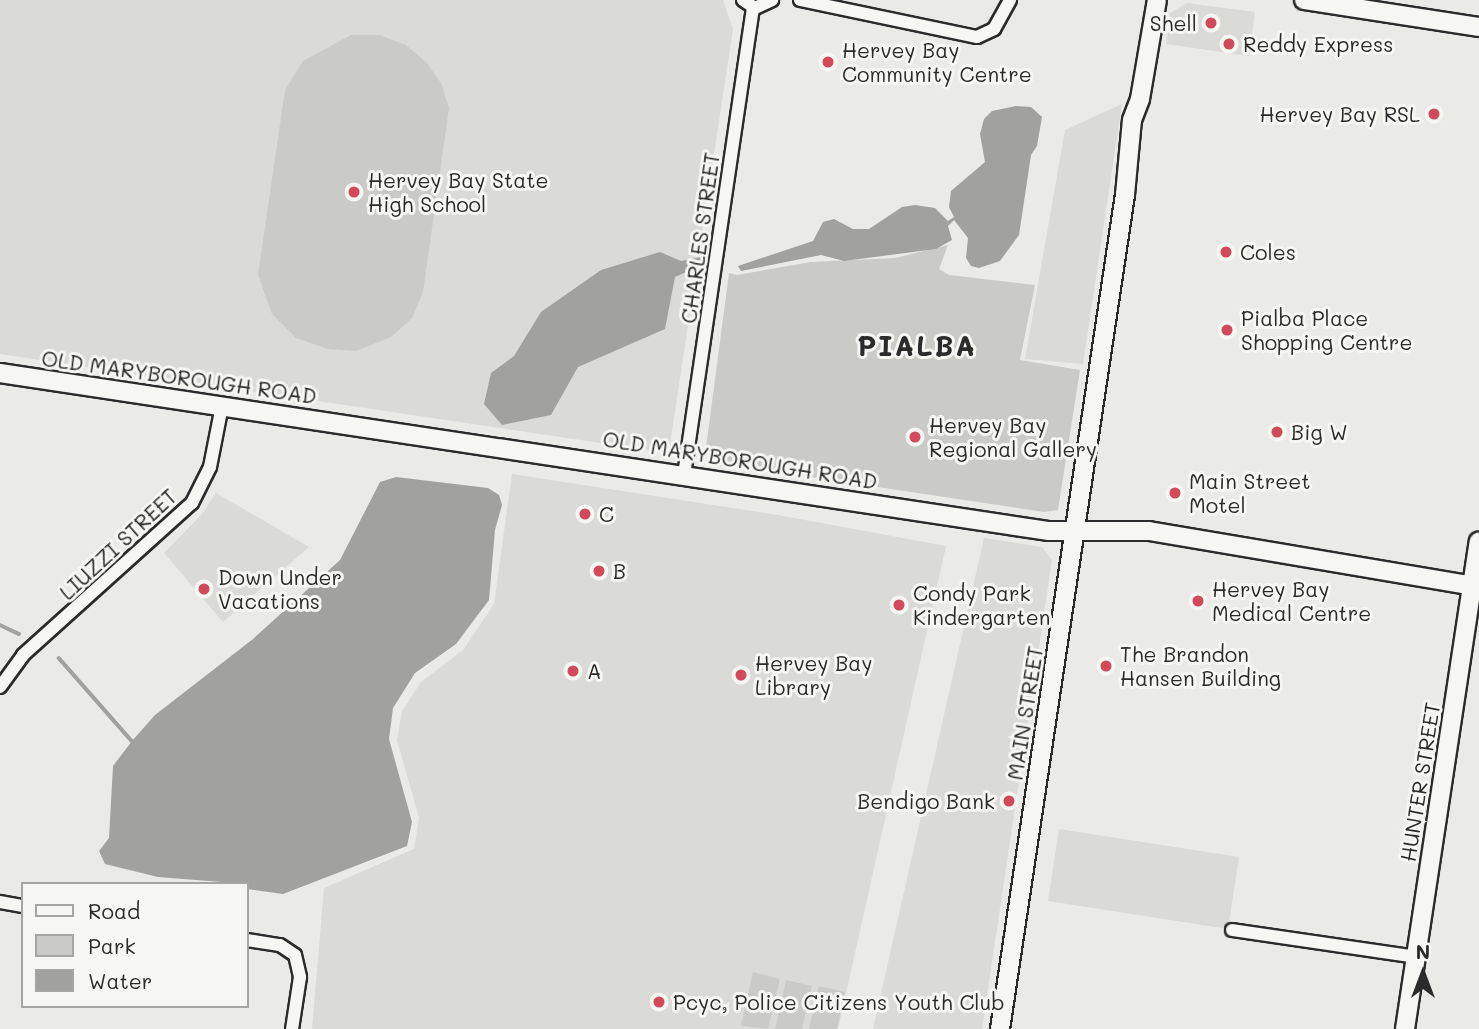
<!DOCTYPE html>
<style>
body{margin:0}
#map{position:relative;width:1479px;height:1029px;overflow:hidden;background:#eaeae6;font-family:Mali,sans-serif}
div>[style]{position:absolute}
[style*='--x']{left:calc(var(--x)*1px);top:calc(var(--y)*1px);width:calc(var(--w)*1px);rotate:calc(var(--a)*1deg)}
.built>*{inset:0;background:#dadad6}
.green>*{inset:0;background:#cacac7}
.water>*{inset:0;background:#a1a19e}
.stream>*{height:3.5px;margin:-1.75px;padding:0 1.75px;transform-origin:1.75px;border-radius:1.75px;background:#a1a19e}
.roads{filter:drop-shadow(2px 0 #2b2b2b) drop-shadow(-2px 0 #2b2b2b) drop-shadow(0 2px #2b2b2b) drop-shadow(0 -2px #2b2b2b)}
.street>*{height:12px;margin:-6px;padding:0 6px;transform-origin:6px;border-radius:6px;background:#f6f6f2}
.secondary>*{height:18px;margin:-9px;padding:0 9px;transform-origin:9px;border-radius:9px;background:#f6f6f2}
.dots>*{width:19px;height:19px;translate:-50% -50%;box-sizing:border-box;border:4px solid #f6f6f2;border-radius:50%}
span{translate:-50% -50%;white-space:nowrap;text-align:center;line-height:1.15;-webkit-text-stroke:6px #f6f6f2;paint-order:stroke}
.poi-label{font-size:21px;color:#2b2b2b}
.right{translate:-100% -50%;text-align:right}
.left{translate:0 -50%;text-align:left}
.street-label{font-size:21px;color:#2b2b2b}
.district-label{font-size:28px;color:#2b2b2b;font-weight:700;letter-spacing:2px}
.legend{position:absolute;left:21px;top:882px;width:228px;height:126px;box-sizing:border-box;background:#f6f6f2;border:2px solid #a5a5a2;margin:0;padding:9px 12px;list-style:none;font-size:21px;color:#2b2b2b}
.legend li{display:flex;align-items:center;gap:14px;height:35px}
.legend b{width:35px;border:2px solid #a5a5a2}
.north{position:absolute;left:1388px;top:938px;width:70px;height:70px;-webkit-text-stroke:5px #f6f6f2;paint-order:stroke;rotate:0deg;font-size:19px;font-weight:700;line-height:28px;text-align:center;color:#2b2b2b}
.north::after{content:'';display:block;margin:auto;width:24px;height:32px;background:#2b2b2b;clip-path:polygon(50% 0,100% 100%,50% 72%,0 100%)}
</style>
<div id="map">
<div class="built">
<i style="clip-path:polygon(0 0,723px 0,733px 29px,670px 444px,662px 452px,0 354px)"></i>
<i style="clip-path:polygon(1187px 3px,1255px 12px,1249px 56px,1166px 44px,1170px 13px)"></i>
<i style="clip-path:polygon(1122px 104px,1083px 364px,1025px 359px,1065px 130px)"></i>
<i style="clip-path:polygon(512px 474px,778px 515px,946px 546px,838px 1029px,312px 1029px,324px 888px,414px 849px,419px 818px,397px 740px,402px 711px,421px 682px,463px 650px,494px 604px)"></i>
<i style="clip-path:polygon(216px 493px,309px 547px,223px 622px,164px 553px,202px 514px)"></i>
<i style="clip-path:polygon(984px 538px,1042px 547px,1052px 560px,982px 1029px,873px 1029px)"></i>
<i style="clip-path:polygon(1059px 829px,1239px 857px,1228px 929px,1048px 901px)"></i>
</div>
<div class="green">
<i style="clip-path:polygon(351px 35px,379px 35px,406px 45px,427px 63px,441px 83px,449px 108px,423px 292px,412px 318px,391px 337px,356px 351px,328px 349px,296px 338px,272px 314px,258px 275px,285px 90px,303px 61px)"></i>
<i style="clip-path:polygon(948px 245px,939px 269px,949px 275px,1035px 285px,1020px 360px,1080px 370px,1058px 510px,1044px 512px,716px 463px,706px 448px,729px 273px,737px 275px,811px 262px,895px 258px)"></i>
<i style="clip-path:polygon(753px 972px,780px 979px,768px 1029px,741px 1026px)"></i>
<i style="clip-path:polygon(786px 980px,812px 986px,802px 1029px,775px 1029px)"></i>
<i style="clip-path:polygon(819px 986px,845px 992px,837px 1029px,809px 1029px)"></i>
</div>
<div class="water">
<i style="clip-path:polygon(1016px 106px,1031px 107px,1042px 117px,1037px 146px,1031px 155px,1019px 235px,1000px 261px,979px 268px,971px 266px,966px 258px,968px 238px,954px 220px,948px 226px,952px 240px,936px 249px,844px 261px,821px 255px,741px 271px,738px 266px,813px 241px,823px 222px,834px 219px,853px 229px,869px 229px,902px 207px,915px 205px,935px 208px,948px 221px,954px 217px,949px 207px,951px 191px,985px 162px,980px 134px,984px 119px,992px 111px)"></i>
<i style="clip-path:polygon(660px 252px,681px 261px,701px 257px,702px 265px,675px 277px,665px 329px,578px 367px,551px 415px,502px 425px,484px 404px,491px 373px,514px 356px,541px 312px,601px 270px)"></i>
<i style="clip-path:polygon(396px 477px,488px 488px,499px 495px,502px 505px,495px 530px,489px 600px,456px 644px,415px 673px,393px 708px,389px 739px,412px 822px,407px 846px,283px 894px,247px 889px,247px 884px,158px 877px,105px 864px,99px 851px,109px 838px,113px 766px,132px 741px,155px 715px,253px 639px,340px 560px,380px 482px)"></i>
</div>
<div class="stream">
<i style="--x:0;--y:625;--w:21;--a:25"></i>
<i style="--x:59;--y:658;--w:111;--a:48.7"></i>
</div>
<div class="roads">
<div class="street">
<i style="--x:743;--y:0;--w:14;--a:34"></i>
<i style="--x:755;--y:8;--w:19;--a:-25"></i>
<i style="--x:800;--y:0;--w:181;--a:11.8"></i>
<i style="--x:977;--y:37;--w:19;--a:-25"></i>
<i style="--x:994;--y:29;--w:33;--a:-61"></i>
<i style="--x:684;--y:475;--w:473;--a:-81.6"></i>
<i style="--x:0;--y:687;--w:39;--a:-54"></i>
<i style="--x:23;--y:655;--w:227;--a:-42"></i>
<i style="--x:192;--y:503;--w:40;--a:-63.4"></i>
<i style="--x:210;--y:467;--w:62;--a:-78.9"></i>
<i style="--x:0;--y:902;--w:23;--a:10"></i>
<i style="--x:1232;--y:930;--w:186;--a:8.3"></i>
<i style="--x:247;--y:940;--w:33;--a:9"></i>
<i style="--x:280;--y:945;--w:18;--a:34"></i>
<i style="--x:295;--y:955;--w:23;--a:77"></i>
<i style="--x:300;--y:977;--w:53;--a:98.7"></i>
</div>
<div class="secondary">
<i style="--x:1304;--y:0;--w:177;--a:8.8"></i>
<i style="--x:0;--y:373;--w:1061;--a:8.57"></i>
<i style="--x:1049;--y:531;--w:100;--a:0"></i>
<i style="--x:1149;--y:531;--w:329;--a:9.6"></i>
<i style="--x:1000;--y:1029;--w:843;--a:-81.48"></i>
<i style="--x:1125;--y:195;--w:75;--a:-84.7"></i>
<i style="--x:1132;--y:120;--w:22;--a:-69"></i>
<i style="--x:1140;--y:99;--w:100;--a:-80.3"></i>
<i style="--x:1405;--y:1029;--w:493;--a:-81.4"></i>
</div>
</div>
<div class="dots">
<i style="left:1211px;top:23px;background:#d1495b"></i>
<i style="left:1229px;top:44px;background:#d1495b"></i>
<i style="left:828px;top:62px;background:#d1495b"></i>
<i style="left:1434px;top:114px;background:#d1495b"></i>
<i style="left:354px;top:192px;background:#d1495b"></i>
<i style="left:1226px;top:252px;background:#d1495b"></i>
<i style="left:1227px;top:330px;background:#d1495b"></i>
<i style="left:1277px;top:432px;background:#d1495b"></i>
<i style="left:915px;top:437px;background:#d1495b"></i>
<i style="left:1175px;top:493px;background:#d1495b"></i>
<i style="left:585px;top:514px;background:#d1495b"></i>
<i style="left:599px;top:571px;background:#d1495b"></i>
<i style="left:204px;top:589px;background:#d1495b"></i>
<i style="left:1198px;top:601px;background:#d1495b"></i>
<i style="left:899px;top:605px;background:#d1495b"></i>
<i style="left:1106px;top:666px;background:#d1495b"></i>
<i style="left:573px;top:671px;background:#d1495b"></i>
<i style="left:741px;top:675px;background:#d1495b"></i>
<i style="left:1009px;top:801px;background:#d1495b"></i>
<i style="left:659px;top:1002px;background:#d1495b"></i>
</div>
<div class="poi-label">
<span class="right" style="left:1197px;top:23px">Shell</span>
<span class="left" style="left:1243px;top:44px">Reddy Express</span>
<span class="left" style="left:842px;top:62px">Hervey Bay<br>Community Centre</span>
<span class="right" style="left:1420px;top:114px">Hervey Bay RSL</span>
<span class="left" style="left:368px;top:192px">Hervey Bay State<br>High School</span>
<span class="left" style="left:1240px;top:252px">Coles</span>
<span class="left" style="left:1241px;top:330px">Pialba Place<br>Shopping Centre</span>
<span class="left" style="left:929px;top:437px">Hervey Bay<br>Regional Gallery</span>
<span class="left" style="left:1291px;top:432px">Big W</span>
<span class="left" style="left:1189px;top:493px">Main Street<br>Motel</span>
<span class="left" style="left:599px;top:514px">C</span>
<span class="left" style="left:613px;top:571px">B</span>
<span class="left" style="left:218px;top:589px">Down Under<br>Vacations</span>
<span class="left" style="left:1212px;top:601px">Hervey Bay<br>Medical Centre</span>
<span class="left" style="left:913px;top:605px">Condy Park<br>Kindergarten</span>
<span class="left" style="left:1120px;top:666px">The Brandon<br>Hansen Building</span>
<span class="left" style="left:755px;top:675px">Hervey Bay<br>Library</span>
<span class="left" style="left:587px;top:671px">A</span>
<span class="right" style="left:995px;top:801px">Bendigo Bank</span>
<span class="left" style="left:673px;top:1002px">Pcyc, Police Citizens Youth Club</span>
</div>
<div class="street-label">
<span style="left:700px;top:238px;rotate:-82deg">CHARLES STREET</span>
<span style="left:179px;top:377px;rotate:8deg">OLD MARYBOROUGH ROAD</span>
<span style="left:740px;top:460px;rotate:9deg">OLD MARYBOROUGH ROAD</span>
<span style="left:118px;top:544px;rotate:-43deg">LIUZZI STREET</span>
<span style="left:1025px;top:713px;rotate:-81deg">MAIN STREET</span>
<span style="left:1420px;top:782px;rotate:-81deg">HUNTER STREET</span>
</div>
<div class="district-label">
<span style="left:917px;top:345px">PIALBA</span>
</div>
<ul class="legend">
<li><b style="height:9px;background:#f6f6f2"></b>Road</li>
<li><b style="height:19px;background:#cacac7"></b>Park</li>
<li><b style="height:19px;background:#a1a19e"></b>Water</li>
</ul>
<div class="north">N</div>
</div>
